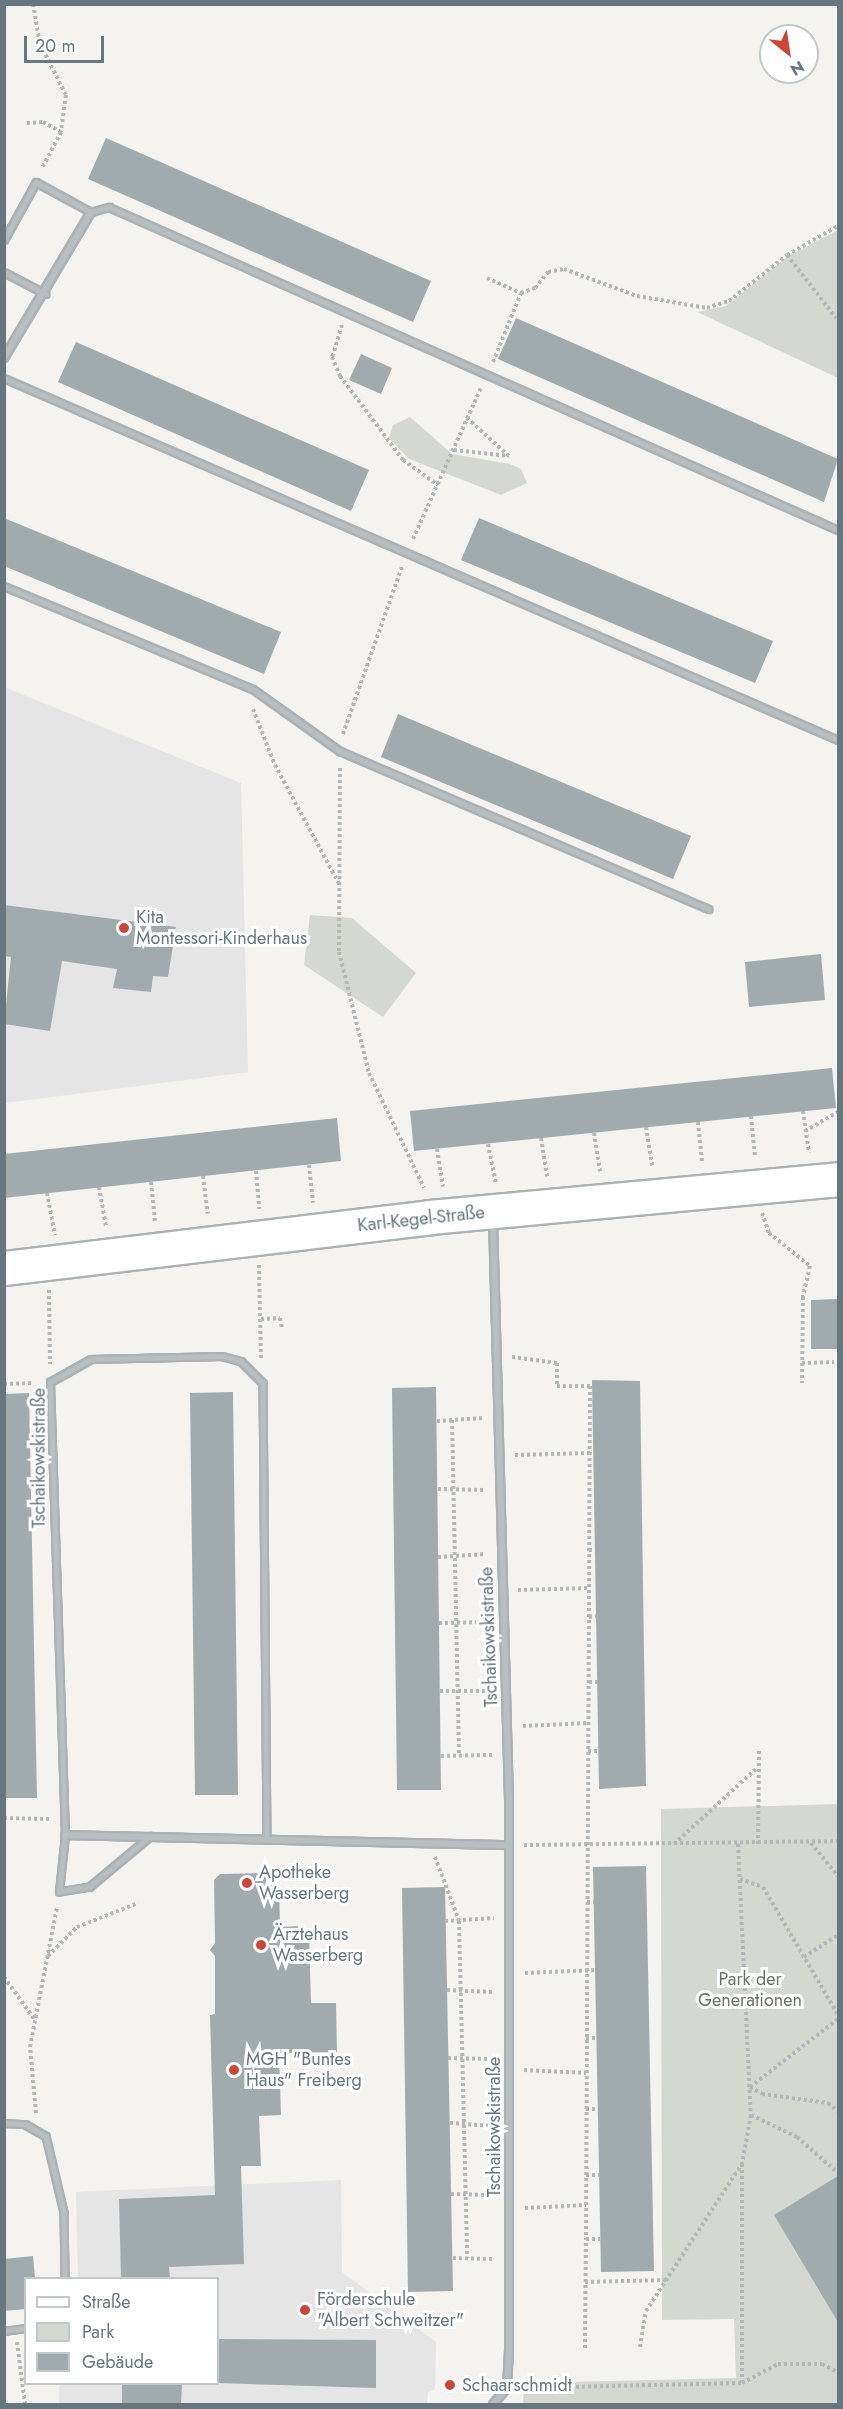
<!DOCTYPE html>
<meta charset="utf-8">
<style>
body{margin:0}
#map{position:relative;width:843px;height:2409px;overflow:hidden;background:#f4f3f0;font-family:Jost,sans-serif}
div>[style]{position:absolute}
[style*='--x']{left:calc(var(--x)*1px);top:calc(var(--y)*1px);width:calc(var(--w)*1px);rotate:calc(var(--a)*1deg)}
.built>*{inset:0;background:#e4e5e4}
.green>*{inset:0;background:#d4d8d0}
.building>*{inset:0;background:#a1aaad}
.path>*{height:4px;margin-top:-2px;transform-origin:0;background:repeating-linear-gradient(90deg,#b3b7b8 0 3px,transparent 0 6px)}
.roads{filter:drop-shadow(2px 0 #abb2b5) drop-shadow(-2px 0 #abb2b5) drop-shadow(0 2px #abb2b5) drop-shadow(0 -2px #abb2b5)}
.lane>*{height:4.5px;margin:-2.25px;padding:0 2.25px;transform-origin:2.25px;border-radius:2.25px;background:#b9bec0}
.street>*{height:6px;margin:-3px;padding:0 3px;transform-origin:3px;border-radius:3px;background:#b9bec0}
.secondary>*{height:33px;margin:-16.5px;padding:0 16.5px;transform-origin:16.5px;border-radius:16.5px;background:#fff}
.dots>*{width:16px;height:16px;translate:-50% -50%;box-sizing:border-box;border:3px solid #fff;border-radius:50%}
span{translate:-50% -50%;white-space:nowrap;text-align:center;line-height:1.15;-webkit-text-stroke:6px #fff;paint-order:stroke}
.poi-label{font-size:18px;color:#66777e}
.left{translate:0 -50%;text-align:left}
.street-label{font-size:18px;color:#66777e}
.park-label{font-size:18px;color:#6a7664}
.frame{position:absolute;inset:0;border:6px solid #66777e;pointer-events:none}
.legend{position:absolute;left:24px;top:2277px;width:195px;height:108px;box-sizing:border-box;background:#fff;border:2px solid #c2c9cb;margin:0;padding:8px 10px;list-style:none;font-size:18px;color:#66777e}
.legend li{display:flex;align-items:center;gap:12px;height:30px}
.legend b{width:30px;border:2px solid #c2c9cb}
.north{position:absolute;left:759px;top:24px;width:60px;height:60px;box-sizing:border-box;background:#fff;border:2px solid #c2c9cb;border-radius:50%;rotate:150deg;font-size:16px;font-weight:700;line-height:24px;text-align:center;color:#66777e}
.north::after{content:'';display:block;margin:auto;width:21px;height:27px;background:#ce4435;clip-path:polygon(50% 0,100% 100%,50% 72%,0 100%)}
.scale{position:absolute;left:24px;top:36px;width:80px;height:27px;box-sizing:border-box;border:3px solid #66777e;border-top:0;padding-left:8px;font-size:18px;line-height:21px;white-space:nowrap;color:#66777e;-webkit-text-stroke:4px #fff;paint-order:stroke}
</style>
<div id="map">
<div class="built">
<i style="clip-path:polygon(4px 687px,241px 783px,248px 1072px,5px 1103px)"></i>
<i style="clip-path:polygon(341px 2180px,342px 2272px,436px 2342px,435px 2389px,428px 2392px,427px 2404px,59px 2404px,59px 2384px,218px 2384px,218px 2278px,78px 2278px,76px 2192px)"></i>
</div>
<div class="green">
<i style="clip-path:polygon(838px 230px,838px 378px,697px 312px,726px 306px,787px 257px)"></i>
<i style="clip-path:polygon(410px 417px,452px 454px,510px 464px,521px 469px,527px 483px,501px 495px,409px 459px,389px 438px,393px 425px)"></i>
<i style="clip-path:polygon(310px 915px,352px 918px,416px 973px,383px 1017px,304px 965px)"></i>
<i style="clip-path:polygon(838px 1804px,838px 2404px,523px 2404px,524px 2383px,736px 2378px,734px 2319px,662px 2320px,661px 1809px)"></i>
</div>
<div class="building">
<i style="clip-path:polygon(106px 138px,431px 281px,413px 322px,88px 179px)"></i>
<i style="clip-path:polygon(516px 318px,838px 459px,824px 502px,498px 359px)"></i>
<i style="clip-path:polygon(76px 342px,369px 470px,351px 511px,58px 382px)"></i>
<i style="clip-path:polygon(361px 354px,392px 368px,381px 394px,349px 380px)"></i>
<i style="clip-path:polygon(4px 518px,281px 632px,264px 674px,4px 566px)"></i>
<i style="clip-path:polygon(479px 518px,773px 641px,755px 683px,461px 560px)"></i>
<i style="clip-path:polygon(398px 714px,691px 836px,673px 879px,381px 757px)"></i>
<i style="clip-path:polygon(4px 905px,176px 927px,168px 977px,153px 976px,151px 992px,113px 988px,117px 969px,62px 961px,50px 1031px,4px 1024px,11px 957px,4px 956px)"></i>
<i style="clip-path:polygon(821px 954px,825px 1000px,749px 1007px,745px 962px)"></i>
<i style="clip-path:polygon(832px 1068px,836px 1108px,414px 1151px,410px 1111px)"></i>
<i style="clip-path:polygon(337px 1118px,341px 1161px,4px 1198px,4px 1154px)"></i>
<i style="clip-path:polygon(838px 1299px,838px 1349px,811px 1349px,811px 1300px)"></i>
<i style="clip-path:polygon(592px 1380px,640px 1381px,646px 1786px,599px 1789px)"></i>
<i style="clip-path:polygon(436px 1387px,441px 1790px,397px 1790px,392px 1388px)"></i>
<i style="clip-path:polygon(233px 1392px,238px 1795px,195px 1795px,190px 1393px)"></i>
<i style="clip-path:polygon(29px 1393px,37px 1798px,4px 1798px,4px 1394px)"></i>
<i style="clip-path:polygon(646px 1866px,654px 2271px,601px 2272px,593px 1867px)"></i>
<i style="clip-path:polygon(264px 1873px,279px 1886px,280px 1927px,301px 1926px,309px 1935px,311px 2003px,336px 2003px,337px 2052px,279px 2053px,281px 2115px,259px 2116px,261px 2166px,241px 2166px,244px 2264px,169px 2267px,170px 2278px,121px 2278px,119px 2199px,215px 2195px,210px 2015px,215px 2014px,215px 1956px,210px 1950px,215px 1943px,214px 1880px,220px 1874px)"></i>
<i style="clip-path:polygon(445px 1887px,453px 2291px,408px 2292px,402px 1888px)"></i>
<i style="clip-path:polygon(838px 2176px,838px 2322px,774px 2215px)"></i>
<i style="clip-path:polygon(33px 2256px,35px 2278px,26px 2278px,26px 2309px,4px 2311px,4px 2259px)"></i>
<i style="clip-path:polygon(218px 2339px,376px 2340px,376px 2388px,218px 2383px)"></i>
<i style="clip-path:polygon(122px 2384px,182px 2384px,181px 2404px,122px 2404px)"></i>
</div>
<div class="path">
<i style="--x:33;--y:4;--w:41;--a:80.1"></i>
<i style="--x:40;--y:44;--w:57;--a:63"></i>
<i style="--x:66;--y:95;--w:37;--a:98"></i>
<i style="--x:27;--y:123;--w:16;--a:-4"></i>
<i style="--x:43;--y:122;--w:21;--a:29"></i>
<i style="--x:61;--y:132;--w:41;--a:117.8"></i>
<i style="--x:787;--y:255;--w:80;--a:52.1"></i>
<i style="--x:487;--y:278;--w:37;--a:24"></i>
<i style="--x:521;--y:293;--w:15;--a:-20"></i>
<i style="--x:535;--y:288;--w:21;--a:-51"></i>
<i style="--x:548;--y:272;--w:16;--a:-11"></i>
<i style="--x:564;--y:269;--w:78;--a:20.3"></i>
<i style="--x:637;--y:296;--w:71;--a:9.7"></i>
<i style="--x:707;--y:308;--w:23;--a:-18"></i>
<i style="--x:729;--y:301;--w:74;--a:-38.4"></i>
<i style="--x:787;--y:255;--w:59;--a:-29.6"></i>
<i style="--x:342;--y:325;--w:34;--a:107"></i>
<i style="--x:332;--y:357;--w:21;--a:67"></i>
<i style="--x:340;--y:376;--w:105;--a:53.1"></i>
<i style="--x:403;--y:460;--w:43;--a:35.5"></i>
<i style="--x:493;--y:362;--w:74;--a:-67.9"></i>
<i style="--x:454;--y:450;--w:55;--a:6.2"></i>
<i style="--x:509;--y:456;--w:57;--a:-137.9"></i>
<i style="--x:413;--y:539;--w:166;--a:-65.8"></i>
<i style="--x:253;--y:709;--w:60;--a:68.6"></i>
<i style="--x:275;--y:765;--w:135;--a:61.7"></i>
<i style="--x:343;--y:734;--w:178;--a:-70.6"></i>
<i style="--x:340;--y:768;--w:184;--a:90.3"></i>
<i style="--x:339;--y:952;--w:125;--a:76.1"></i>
<i style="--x:369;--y:1073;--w:127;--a:64.4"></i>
<i style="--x:803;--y:1111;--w:42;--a:81.9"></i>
<i style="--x:751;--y:1116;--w:41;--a:84.4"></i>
<i style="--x:698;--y:1122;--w:40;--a:84.3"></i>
<i style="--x:646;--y:1127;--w:39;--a:81"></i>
<i style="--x:805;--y:1131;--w:38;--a:-30"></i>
<i style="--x:594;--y:1133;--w:39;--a:81"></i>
<i style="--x:541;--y:1138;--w:39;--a:81"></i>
<i style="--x:488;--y:1144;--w:41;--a:78.7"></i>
<i style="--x:437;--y:1149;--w:38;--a:81"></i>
<i style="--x:309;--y:1165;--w:38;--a:84"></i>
<i style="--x:256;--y:1171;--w:38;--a:85"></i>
<i style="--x:203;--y:1176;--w:38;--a:83"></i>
<i style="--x:151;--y:1182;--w:39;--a:84"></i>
<i style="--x:99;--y:1187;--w:40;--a:80"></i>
<i style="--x:47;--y:1193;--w:43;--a:79.2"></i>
<i style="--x:762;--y:1213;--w:21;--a:71"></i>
<i style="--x:769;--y:1233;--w:53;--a:38.8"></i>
<i style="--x:810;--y:1266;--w:32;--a:103"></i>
<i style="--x:803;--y:1297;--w:86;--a:90.7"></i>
<i style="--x:259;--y:1265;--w:94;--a:88.8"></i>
<i style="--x:49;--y:1290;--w:74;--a:89.2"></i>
<i style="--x:261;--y:1319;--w:19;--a:-3"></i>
<i style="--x:280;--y:1318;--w:11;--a:80"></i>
<i style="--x:512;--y:1357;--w:45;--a:7.6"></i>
<i style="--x:557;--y:1363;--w:23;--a:90"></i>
<i style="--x:557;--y:1386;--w:33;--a:0"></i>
<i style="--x:590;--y:1386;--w:853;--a:90.27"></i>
<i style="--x:586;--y:2239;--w:14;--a:0"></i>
<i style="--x:802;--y:1363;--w:32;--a:-2"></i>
<i style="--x:4;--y:1384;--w:30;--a:-2"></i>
<i style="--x:452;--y:1420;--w:335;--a:88.8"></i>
<i style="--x:437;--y:1421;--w:46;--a:-3.7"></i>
<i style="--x:515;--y:1455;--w:75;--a:-1.5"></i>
<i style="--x:438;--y:1489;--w:47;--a:1.2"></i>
<i style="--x:589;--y:1550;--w:6;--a:0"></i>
<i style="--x:438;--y:1557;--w:48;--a:-3.6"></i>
<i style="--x:518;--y:1590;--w:71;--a:-1.6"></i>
<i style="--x:589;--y:1617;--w:7;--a:-8"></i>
<i style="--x:439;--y:1623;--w:49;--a:-1.2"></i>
<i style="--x:589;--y:1682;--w:8;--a:0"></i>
<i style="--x:440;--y:1691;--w:50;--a:0"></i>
<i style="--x:523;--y:1726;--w:65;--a:-2.6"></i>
<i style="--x:588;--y:1751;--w:10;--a:0"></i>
<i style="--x:441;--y:1756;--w:51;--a:-1.1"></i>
<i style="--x:4;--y:1818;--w:45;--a:1.3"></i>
<i style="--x:811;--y:1843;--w:43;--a:50.7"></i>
<i style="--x:674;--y:1844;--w:114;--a:-42.5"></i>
<i style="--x:738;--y:1844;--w:271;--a:87.3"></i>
<i style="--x:751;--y:2115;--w:50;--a:100.4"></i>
<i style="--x:742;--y:2164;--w:219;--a:90"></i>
<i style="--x:758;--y:1844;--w:94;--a:-89.4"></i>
<i style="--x:524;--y:1845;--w:314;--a:-0.7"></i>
<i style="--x:435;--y:1857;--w:68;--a:69.4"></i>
<i style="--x:459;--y:1921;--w:337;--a:88.6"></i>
<i style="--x:740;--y:1879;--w:24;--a:19"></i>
<i style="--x:763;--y:1887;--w:148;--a:59.6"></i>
<i style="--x:587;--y:1902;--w:7;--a:0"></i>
<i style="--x:445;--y:1921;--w:49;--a:-3.5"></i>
<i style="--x:48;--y:1956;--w:41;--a:-45"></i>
<i style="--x:77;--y:1927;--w:66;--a:-21.5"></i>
<i style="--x:804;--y:1957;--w:40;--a:-32.9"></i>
<i style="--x:525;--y:1973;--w:70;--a:-2.5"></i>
<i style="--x:4;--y:1977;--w:53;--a:54.2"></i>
<i style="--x:447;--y:1990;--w:46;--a:2.5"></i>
<i style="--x:586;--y:2038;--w:10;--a:0"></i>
<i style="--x:448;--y:2058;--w:45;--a:1.3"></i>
<i style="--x:524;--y:2070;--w:62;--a:2.8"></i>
<i style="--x:750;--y:2087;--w:111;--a:-37.7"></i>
<i style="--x:750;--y:2087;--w:14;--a:30"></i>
<i style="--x:762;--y:2094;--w:67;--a:7.8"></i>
<i style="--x:828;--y:2103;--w:13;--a:39"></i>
<i style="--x:586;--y:2109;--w:12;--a:0"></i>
<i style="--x:36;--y:2113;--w:66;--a:-95.2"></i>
<i style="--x:30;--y:2047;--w:143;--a:-79.1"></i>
<i style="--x:751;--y:2115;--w:51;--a:25.6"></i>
<i style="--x:797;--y:2137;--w:55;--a:41.3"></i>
<i style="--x:450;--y:2123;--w:43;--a:4"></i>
<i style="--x:586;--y:2175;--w:13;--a:0"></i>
<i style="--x:451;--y:2194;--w:42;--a:1.4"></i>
<i style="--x:525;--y:2208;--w:61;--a:-2.8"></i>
<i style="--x:453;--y:2258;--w:40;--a:1.4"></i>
<i style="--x:585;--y:2282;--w:82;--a:-1.4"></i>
<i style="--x:17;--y:2342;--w:63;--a:82.6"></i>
<i style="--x:640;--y:2347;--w:36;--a:-81"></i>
<i style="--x:646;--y:2311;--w:176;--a:-56.9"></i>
<i style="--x:585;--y:2348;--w:109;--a:-89.5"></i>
<i style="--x:522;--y:2388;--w:220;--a:-1.3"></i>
<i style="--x:742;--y:2383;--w:41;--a:-27.8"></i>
<i style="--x:778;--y:2364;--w:44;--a:0"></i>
<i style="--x:822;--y:2364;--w:18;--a:27"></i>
</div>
<div class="roads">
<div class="lane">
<i style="--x:4;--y:240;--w:66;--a:-61.1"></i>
<i style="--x:36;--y:182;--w:63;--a:28.6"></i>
<i style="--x:91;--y:212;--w:19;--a:-16"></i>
<i style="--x:109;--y:207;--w:797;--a:23.9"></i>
<i style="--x:4;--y:272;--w:47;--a:27.6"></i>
<i style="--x:4;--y:378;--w:909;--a:23.46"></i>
<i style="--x:4;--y:586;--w:269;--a:22.5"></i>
<i style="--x:253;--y:689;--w:107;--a:35.5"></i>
<i style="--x:340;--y:751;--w:401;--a:23.2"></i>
<i style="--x:151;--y:1836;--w:80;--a:140.1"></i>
<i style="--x:90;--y:1887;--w:31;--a:171"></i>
<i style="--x:59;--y:1892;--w:57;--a:-84"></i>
<i style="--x:65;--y:1835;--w:453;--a:-91.9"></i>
<i style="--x:50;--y:1382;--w:47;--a:-29.3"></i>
<i style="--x:91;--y:1359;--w:131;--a:-1.3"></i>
<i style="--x:222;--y:1356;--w:20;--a:15"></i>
<i style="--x:241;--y:1361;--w:31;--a:45"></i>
<i style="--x:263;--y:1383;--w:457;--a:89.5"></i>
<i style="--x:4;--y:2123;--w:21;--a:3"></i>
<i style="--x:25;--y:2124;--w:24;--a:30"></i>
<i style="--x:46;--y:2136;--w:78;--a:76.7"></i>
<i style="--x:64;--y:2212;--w:66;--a:89.1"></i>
<i style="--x:4;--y:2331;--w:22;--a:-8"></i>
</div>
<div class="street">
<i style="--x:4;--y:358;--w:170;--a:-59.2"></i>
<i style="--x:493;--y:1220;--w:580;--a:88.42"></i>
<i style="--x:509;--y:1800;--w:550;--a:90"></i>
<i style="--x:509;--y:2350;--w:38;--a:93"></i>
<i style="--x:507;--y:2388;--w:21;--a:131"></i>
<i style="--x:65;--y:1835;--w:444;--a:1.3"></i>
</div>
<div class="secondary">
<i style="--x:4;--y:1268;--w:429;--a:-6.8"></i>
<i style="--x:430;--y:1217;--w:410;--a:-5.3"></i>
</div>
</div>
<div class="dots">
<i style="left:124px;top:928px;background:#ce4435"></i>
<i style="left:247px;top:1883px;background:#ce4435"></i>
<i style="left:261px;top:1945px;background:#ce4435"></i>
<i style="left:234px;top:2070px;background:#ce4435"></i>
<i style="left:305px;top:2310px;background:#ce4435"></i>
<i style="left:450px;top:2385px;background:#ce4435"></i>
</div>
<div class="poi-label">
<span class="left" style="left:136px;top:928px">Kita<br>Montessori-Kinderhaus</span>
<span class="left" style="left:259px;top:1883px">Apotheke<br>Wasserberg</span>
<span class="left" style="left:273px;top:1945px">Ärztehaus<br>Wasserberg</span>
<span class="left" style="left:246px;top:2070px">MGH "Buntes<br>Haus" Freiberg</span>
<span class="left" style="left:317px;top:2310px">Förderschule<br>"Albert Schweitzer"</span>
<span class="left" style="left:462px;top:2385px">Schaarschmidt</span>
</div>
<div class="street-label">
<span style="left:421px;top:1219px;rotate:-6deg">Karl-Kegel-Straße</span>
<span style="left:39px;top:1458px;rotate:-90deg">Tschaikowskistraße</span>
<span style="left:489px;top:1637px;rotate:-92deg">Tschaikowskistraße</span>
<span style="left:494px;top:2127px;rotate:-90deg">Tschaikowskistraße</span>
</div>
<div class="park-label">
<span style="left:750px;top:1990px">Park der<br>Generationen</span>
</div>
<div class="frame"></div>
<ul class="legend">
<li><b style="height:8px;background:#fff"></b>Straße</li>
<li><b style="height:16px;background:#d4d8d0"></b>Park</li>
<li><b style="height:16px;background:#a1aaad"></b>Gebäude</li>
</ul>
<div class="north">N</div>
<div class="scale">20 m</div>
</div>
